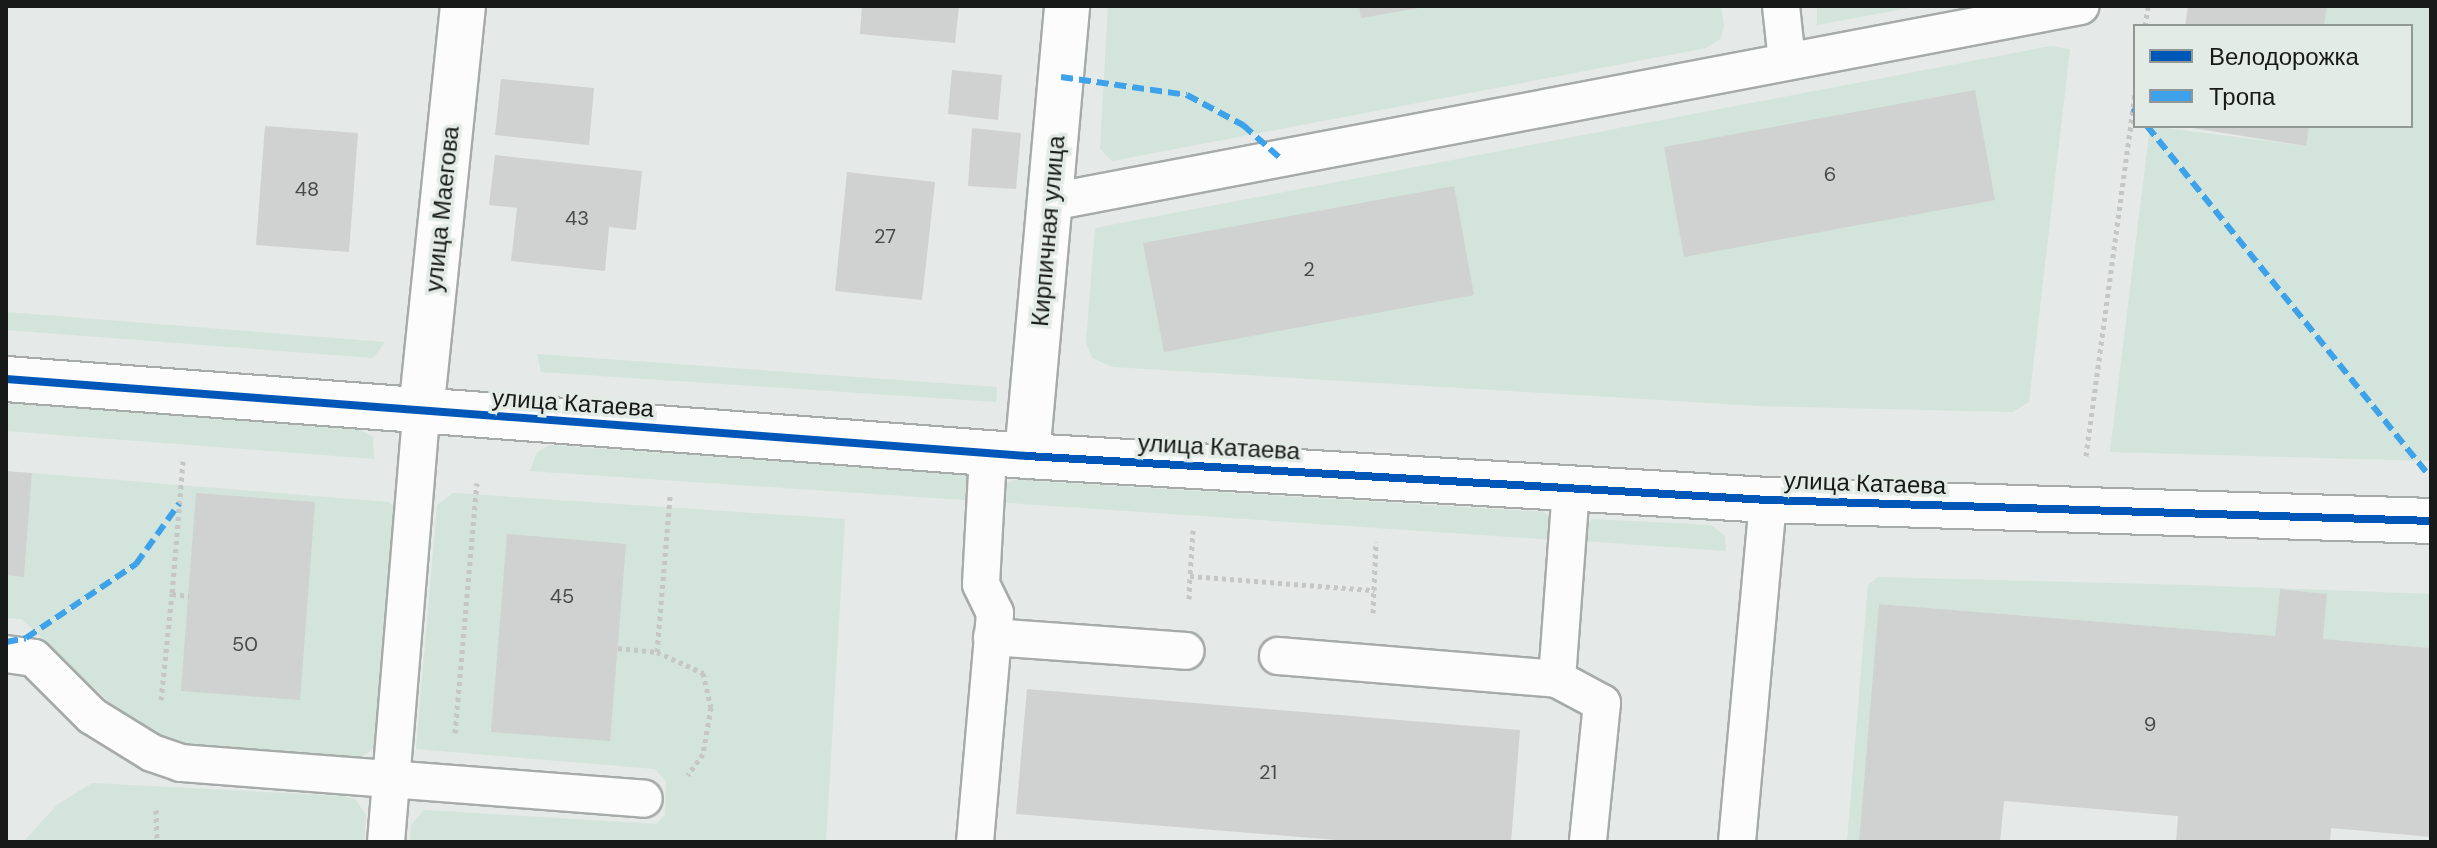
<!DOCTYPE html>
<meta charset="utf-8">
<style>
body{margin:0}
#map{position:relative;width:2437px;height:848px;overflow:hidden;background:#e5e9e7;font-family:"DM Sans",sans-serif}
div>[style]{position:absolute}
[style*='--x']{left:calc(var(--x)*1px);top:calc(var(--y)*1px);width:calc(var(--w)*1px);rotate:calc(var(--a)*1deg)}
.green>*{inset:0;background:#d2e4db}
.building>*{inset:0;background:#cfd2d1}
.path>*{height:5px;margin-top:-2.5px;transform-origin:0;background:repeating-linear-gradient(90deg,#c5c6c6 0 4px,transparent 0 8px)}
.roads{filter:drop-shadow(2px 0 #a6aaa8) drop-shadow(-2px 0 #a6aaa8) drop-shadow(0 2px #a6aaa8) drop-shadow(0 -2px #a6aaa8)}
.service>*{height:36px;margin:-18px;padding:0 18px;transform-origin:18px;border-radius:18px;background:#fbfcfb}
.minor>*{height:44px;margin:-22px;padding:0 22px;transform-origin:22px;border-radius:22px;background:#fbfcfb}
.tertiary>*{height:44px;margin:-22px;padding:0 22px;transform-origin:22px;border-radius:22px;background:#fbfcfb}
.quiet>*{height:6px;margin-top:-3px;transform-origin:0;background:repeating-linear-gradient(90deg,#3da2ea 0 12px,transparent 0 18px)}
.cycleway>*{height:8px;margin:-4px;padding:0 4px;transform-origin:4px;border-radius:4px;background:#0057b8}
span{translate:-50% -50%;white-space:nowrap;text-align:center;line-height:1.15;-webkit-text-stroke:7px #e3ebe7;paint-order:stroke}
.number-label{font-size:20px;color:#474a48}
.number-label span{-webkit-text-stroke-width:0}
.street-label{font-size:24px;color:#171a18}
.frame{position:absolute;inset:0;border:8px solid #171a18;pointer-events:none}
.legend{position:absolute;left:2133px;top:24px;width:280px;height:104px;box-sizing:border-box;background:#e3ebe7;border:2px solid #919794;margin:0;padding:10px 14px;list-style:none;font-size:24px;color:#171a18}
.legend li{display:flex;align-items:center;gap:16px;height:40px}
.legend b{width:40px;border:2px solid #919794}
</style>
<div id="map">
<div class="green">
<i style="clip-path:polygon(1108px 6px,1721px 6px,1724px 27px,1720px 39px,1706px 48px,1112px 161px,1100px 149px)"></i>
<i style="clip-path:polygon(1817px 6px,1919px 6px,1817px 25px)"></i>
<i style="clip-path:polygon(2327px 6px,2431px 6px,2431px 461px,2110px 452px,2150px 126px,2305px 146px,2309px 126px,2411px 126px,2411px 26px,2324px 26px)"></i>
<i style="clip-path:polygon(2051px 46px,2070px 49px,2029px 402px,2013px 412px,1759px 406px,1113px 367px,1092px 358px,1086px 342px,1095px 228px)"></i>
<i style="clip-path:polygon(6px 312px,385px 342px,373px 358px,6px 330px)"></i>
<i style="clip-path:polygon(537px 354px,997px 387px,996px 402px,541px 372px)"></i>
<i style="clip-path:polygon(6px 403px,360px 430px,373px 437px,374px 459px,6px 431px)"></i>
<i style="clip-path:polygon(550px 445px,977px 476px,979px 501px,530px 471px,537px 452px)"></i>
<i style="clip-path:polygon(32px 473px,388px 502px,395px 507px,376px 746px,359px 759px,191px 745px,149px 731px,109px 702px,22px 619px,6px 618px,6px 575px,24px 576px)"></i>
<i style="clip-path:polygon(1015px 480px,1543px 512px,1551px 518px,1556px 540px,994px 502px,997px 487px)"></i>
<i style="clip-path:polygon(453px 493px,845px 519px,826px 842px,410px 842px,411px 825px,424px 810px,656px 824px,665px 815px,666px 781px,655px 769px,416px 749px,437px 505px)"></i>
<i style="clip-path:polygon(1591px 519px,1711px 525px,1725px 536px,1726px 551px,1583px 541px)"></i>
<i style="clip-path:polygon(1878px 577px,2190px 585px,2431px 594px,2431px 648px,2323px 639px,2327px 594px,2280px 589px,2275px 636px,1880px 604px,1859px 842px,1847px 842px,1868px 585px)"></i>
<i style="clip-path:polygon(92px 783px,343px 796px,355px 799px,366px 815px,364px 842px,23px 842px,57px 805px)"></i>
</div>
<div class="building">
<i style="clip-path:polygon(862px 6px,959px 6px,955px 43px,860px 34px)"></i>
<i style="clip-path:polygon(1359px 6px,1419px 6px,1419px 8px,1361px 18px)"></i>
<i style="clip-path:polygon(2188px 6px,2327px 6px,2324px 26px,2185px 26px)"></i>
<i style="clip-path:polygon(952px 70px,1002px 75px,998px 120px,948px 114px)"></i>
<i style="clip-path:polygon(501px 79px,594px 88px,589px 145px,495px 135px)"></i>
<i style="clip-path:polygon(1975px 90px,1995px 200px,1684px 257px,1664px 147px)"></i>
<i style="clip-path:polygon(265px 126px,358px 133px,349px 252px,256px 245px)"></i>
<i style="clip-path:polygon(2180px 126px,2309px 126px,2306px 146px)"></i>
<i style="clip-path:polygon(972px 128px,1021px 133px,1016px 189px,968px 186px)"></i>
<i style="clip-path:polygon(495px 155px,642px 171px,636px 230px,609px 227px,605px 271px,511px 261px,517px 208px,489px 205px)"></i>
<i style="clip-path:polygon(847px 172px,935px 182px,922px 300px,835px 291px)"></i>
<i style="clip-path:polygon(1454px 186px,1474px 295px,1164px 352px,1143px 243px)"></i>
<i style="clip-path:polygon(6px 471px,32px 473px,24px 577px,6px 575px)"></i>
<i style="clip-path:polygon(196px 493px,315px 502px,300px 700px,181px 691px)"></i>
<i style="clip-path:polygon(507px 534px,626px 544px,610px 741px,491px 732px)"></i>
<i style="clip-path:polygon(2280px 589px,2327px 594px,2323px 639px,2431px 648px,2431px 837px,2331px 828px,2330px 842px,2176px 842px,2178px 816px,2004px 801px,2000px 842px,1859px 842px,1879px 604px,2275px 636px)"></i>
<i style="clip-path:polygon(1027px 689px,1520px 730px,1511px 842px,1361px 842px,1016px 814px)"></i>
</div>
<div class="path">
<i style="--x:2145;--y:26;--w:20;--a:-81"></i>
<i style="--x:2086;--y:456;--w:367;--a:-82.3"></i>
<i style="--x:183;--y:461;--w:133;--a:94.7"></i>
<i style="--x:172;--y:594;--w:17;--a:7"></i>
<i style="--x:1193;--y:530;--w:46;--a:93.7"></i>
<i style="--x:1190;--y:576;--w:185;--a:4.4"></i>
<i style="--x:1374;--y:590;--w:48;--a:-87.6"></i>
<i style="--x:1189;--y:599;--w:23;--a:-88"></i>
<i style="--x:1373;--y:613;--w:23;--a:-88"></i>
<i style="--x:618;--y:648;--w:39;--a:6"></i>
<i style="--x:657;--y:652;--w:157;--a:-85.2"></i>
<i style="--x:657;--y:652;--w:51;--a:24.5"></i>
<i style="--x:703;--y:673;--w:35;--a:77"></i>
<i style="--x:711;--y:707;--w:48;--a:99.7"></i>
<i style="--x:703;--y:754;--w:26;--a:126"></i>
<i style="--x:161;--y:700;--w:107;--a:-84.1"></i>
<i style="--x:455;--y:733;--w:251;--a:-85"></i>
<i style="--x:156;--y:810;--w:32;--a:88"></i>
</div>
<div class="roads">
<div class="service">
<i style="--x:1781;--y:6;--w:55;--a:83.8"></i>
<i style="--x:1051;--y:202;--w:1048;--a:-10.78"></i>
<i style="--x:992;--y:637;--w:194;--a:4.1"></i>
<i style="--x:6;--y:654;--w:28;--a:8"></i>
<i style="--x:34;--y:658;--w:82;--a:45"></i>
<i style="--x:92;--y:716;--w:70;--a:31.7"></i>
<i style="--x:152;--y:753;--w:31;--a:19"></i>
<i style="--x:181;--y:763;--w:464;--a:4.4"></i>
<i style="--x:1278;--y:656;--w:280;--a:4.7"></i>
<i style="--x:1557;--y:679;--w:192;--a:-85.8"></i>
<i style="--x:1557;--y:679;--w:51;--a:28.1"></i>
<i style="--x:1602;--y:703;--w:140;--a:95.8"></i>
<i style="--x:386;--y:842;--w:431;--a:-85.3"></i>
<i style="--x:975;--y:842;--w:230;--a:-85"></i>
<i style="--x:995;--y:613;--w:32;--a:-116"></i>
<i style="--x:981;--y:584;--w:131;--a:-86.9"></i>
<i style="--x:1737;--y:842;--w:343;--a:-84.8"></i>
</div>
<div class="minor">
<i style="--x:421;--y:412;--w:408;--a:-84.1"></i>
<i style="--x:1027;--y:456;--w:452;--a:-84.9"></i>
</div>
<div class="tertiary">
<i style="--x:6;--y:379;--w:1024;--a:4.31"></i>
<i style="--x:1027;--y:456;--w:742;--a:3.4"></i>
<i style="--x:1768;--y:500;--w:663;--a:1.81"></i>
</div>
</div>
<div class="quiet">
<i style="--x:1061;--y:77;--w:127;--a:8.1"></i>
<i style="--x:1187;--y:95;--w:64;--a:28.2"></i>
<i style="--x:1243;--y:125;--w:50;--a:41.7"></i>
<i style="--x:2133;--y:108;--w:4;--a:56"></i>
<i style="--x:2147;--y:126;--w:446;--a:51.1"></i>
<i style="--x:6;--y:642;--w:20;--a:-11"></i>
<i style="--x:26;--y:638;--w:133;--a:-33.9"></i>
<i style="--x:136;--y:564;--w:74;--a:-54.4"></i>
</div>
<div class="cycleway">
<i style="--x:6;--y:379;--w:1024;--a:4.31"></i>
<i style="--x:1027;--y:456;--w:742;--a:3.4"></i>
<i style="--x:1768;--y:500;--w:663;--a:1.81"></i>
</div>
<div class="number-label">
<span style="left:1830px;top:174px">6</span>
<span style="left:307px;top:189px">48</span>
<span style="left:577px;top:218px">43</span>
<span style="left:885px;top:236px">27</span>
<span style="left:1309px;top:269px">2</span>
<span style="left:562px;top:596px">45</span>
<span style="left:245px;top:644px">50</span>
<span style="left:2150px;top:724px">9</span>
<span style="left:1268px;top:772px">21</span>
</div>
<div class="street-label">
<span style="left:442px;top:209px;rotate:-84deg">улица Маегова</span>
<span style="left:1048px;top:231px;rotate:-85deg">Кирпичная улица</span>
<span style="left:573px;top:403px;rotate:4deg">улица Катаева</span>
<span style="left:1219px;top:447px;rotate:3deg">улица Катаева</span>
<span style="left:1865px;top:483px;rotate:2deg">улица Катаева</span>
</div>
<div class="frame"></div>
<ul class="legend">
<li><b style="height:10px;background:#0057b8"></b>Велодорожка</li>
<li><b style="height:10px;background:#3da2ea"></b>Тропа</li>
</ul>
</div>
